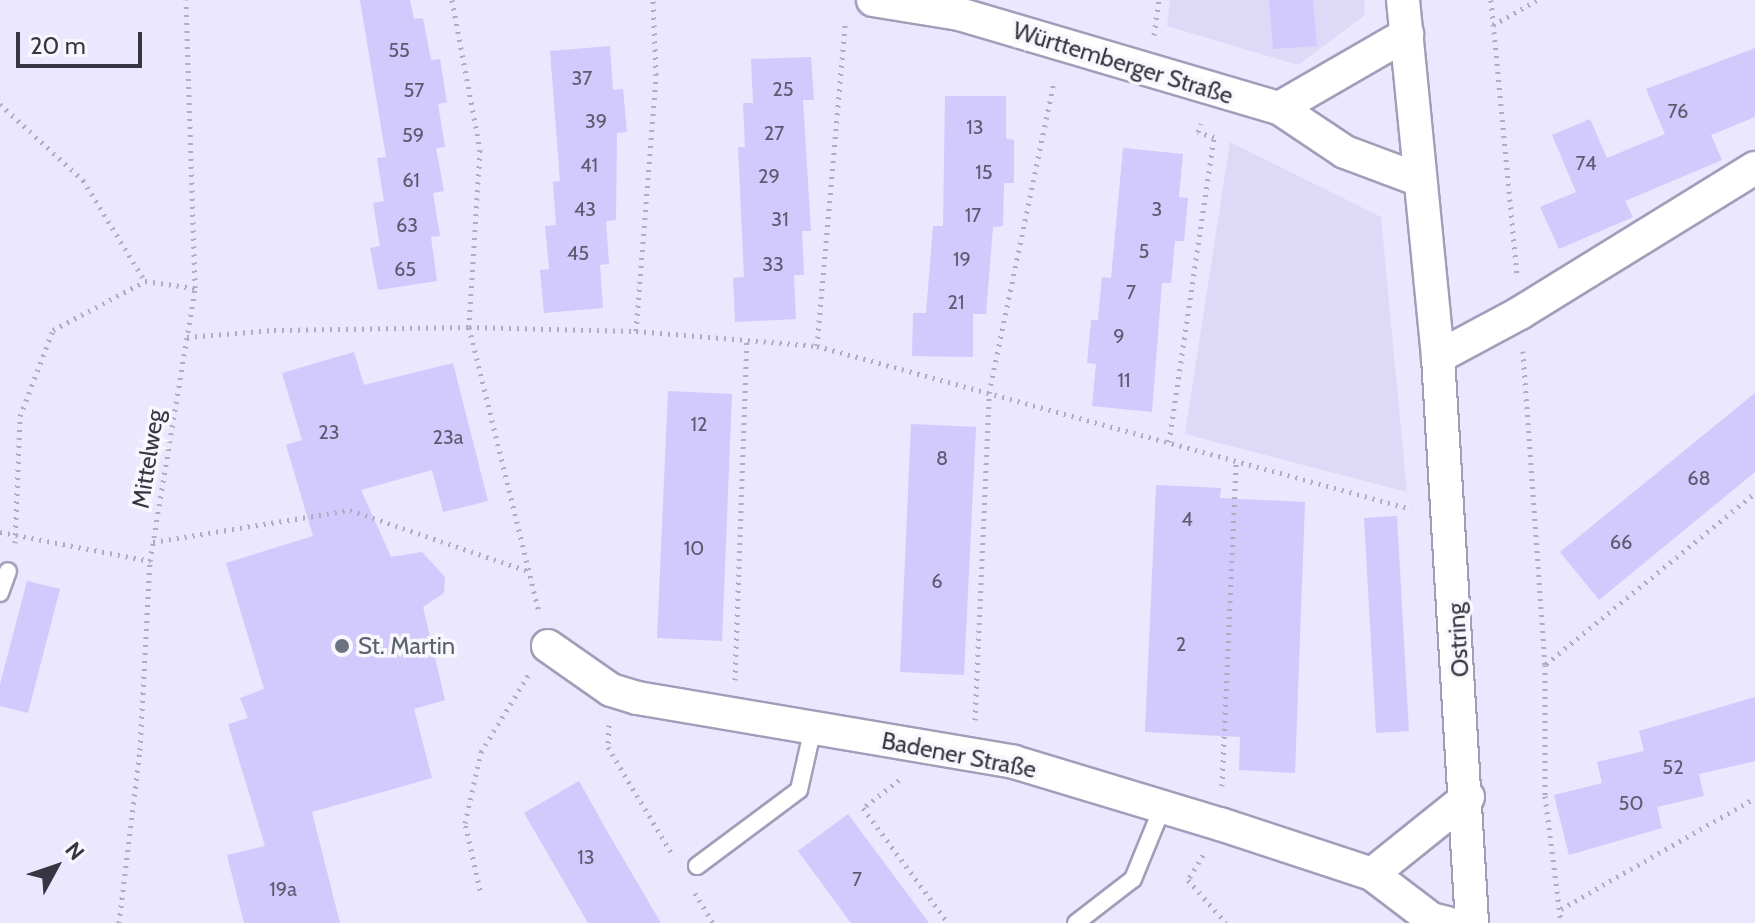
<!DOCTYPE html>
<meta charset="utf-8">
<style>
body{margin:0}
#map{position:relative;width:1755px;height:923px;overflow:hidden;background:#eae7ff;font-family:Cabin,sans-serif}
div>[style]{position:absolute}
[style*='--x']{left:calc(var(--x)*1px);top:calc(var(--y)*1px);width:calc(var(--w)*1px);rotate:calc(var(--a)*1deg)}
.built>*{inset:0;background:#ded9f6}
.building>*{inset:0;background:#d2c9fc}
.path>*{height:5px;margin-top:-2.5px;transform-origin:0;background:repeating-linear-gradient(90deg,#b0adc1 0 2px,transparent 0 8px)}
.roads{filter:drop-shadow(2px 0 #a29db9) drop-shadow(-2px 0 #a29db9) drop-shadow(0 2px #a29db9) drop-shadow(0 -2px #a29db9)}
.service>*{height:16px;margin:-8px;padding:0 8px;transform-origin:8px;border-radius:8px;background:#fff}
.minor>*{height:32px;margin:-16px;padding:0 16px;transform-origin:16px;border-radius:16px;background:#fff}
.dots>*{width:22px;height:22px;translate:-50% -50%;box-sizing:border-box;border:4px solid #f8f7fd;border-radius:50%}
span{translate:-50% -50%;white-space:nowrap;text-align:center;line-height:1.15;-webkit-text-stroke:7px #f8f7fd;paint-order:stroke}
.number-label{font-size:20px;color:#5e5a70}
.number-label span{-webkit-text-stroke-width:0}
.street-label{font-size:24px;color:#373541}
.worship-label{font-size:24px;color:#5b616d}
.left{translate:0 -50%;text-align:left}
.north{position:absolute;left:16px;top:827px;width:80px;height:80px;-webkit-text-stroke:6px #f8f7fd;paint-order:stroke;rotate:50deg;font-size:22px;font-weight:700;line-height:32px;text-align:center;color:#373541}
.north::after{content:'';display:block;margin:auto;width:28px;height:36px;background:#373541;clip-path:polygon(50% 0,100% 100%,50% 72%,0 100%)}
.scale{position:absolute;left:16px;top:32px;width:126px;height:36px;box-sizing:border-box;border:4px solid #373541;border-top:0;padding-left:10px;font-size:24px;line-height:28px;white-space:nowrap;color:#373541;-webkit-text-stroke:6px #f8f7fd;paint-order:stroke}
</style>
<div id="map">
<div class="built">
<i style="clip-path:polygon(1170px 0,1364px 0,1365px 15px,1298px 65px,1167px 26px)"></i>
<i style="clip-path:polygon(1230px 142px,1381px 217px,1407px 492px,1185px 434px)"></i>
</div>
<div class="building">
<i style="clip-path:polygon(360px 0,410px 0,414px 19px,423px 18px,431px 60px,440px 59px,447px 102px,438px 104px,445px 147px,436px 148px,444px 191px,433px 193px,440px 236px,431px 237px,437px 281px,378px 290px,370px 248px,380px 246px,373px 203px,384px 201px,377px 158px,386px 157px)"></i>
<i style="clip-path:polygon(1269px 0,1313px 0,1317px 46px,1273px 49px)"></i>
<i style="clip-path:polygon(610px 46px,613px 90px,623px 89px,627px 132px,617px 133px,616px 220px,606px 221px,609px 264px,600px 265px,603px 308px,544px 313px,540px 270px,549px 269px,545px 226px,556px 225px,553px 182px,560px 181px,550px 51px)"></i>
<i style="clip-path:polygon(1755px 48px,1755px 117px,1711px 135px,1722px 160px,1625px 201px,1633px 217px,1559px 249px,1540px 207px,1576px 192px,1552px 135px,1590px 119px,1607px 158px,1665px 134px,1646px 89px)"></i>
<i style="clip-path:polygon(811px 57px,814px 100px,803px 100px,811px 231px,802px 231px,804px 275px,794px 275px,796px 319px,735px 322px,733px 278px,744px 277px,738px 147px,745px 147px,743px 103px,753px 103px,751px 59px)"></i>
<i style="clip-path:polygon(945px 96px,1006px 96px,1006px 139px,1014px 140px,1014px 183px,1004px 183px,1003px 226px,993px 227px,986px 314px,973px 314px,973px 357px,912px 356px,913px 313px,926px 313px,933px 226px,943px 226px)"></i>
<i style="clip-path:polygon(1123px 148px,1183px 154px,1179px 197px,1188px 198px,1184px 241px,1175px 241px,1171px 283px,1162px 283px,1152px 412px,1092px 406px,1096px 364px,1087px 363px,1091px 320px,1098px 320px,1102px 277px,1111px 278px)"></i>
<i style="clip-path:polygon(354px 352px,364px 385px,453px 363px,488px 501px,443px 512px,432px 470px,361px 490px,391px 557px,422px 552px,445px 577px,444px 593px,423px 607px,445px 700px,414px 709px,432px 778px,312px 812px,340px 923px,244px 923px,227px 855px,265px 846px,228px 724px,248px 718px,240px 698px,264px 689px,226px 563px,313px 536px,286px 445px,302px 440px,282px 373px)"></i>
<i style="clip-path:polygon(668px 391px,732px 394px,722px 641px,657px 638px)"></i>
<i style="clip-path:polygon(1755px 393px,1755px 472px,1599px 600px,1560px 552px)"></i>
<i style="clip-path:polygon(911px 424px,976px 427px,964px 675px,900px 672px)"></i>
<i style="clip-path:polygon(1156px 485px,1221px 488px,1220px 498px,1305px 502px,1295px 773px,1239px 770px,1240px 737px,1145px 732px)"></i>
<i style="clip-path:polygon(1397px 516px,1409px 731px,1376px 733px,1364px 518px)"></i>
<i style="clip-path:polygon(27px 581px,60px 589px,28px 713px,0 706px,0 684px)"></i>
<i style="clip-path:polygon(1755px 697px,1755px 761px,1699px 774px,1704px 796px,1657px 807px,1662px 828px,1569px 855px,1554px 795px,1602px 783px,1597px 762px,1644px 751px,1639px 731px)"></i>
<i style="clip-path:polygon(579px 781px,607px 831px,661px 923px,588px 923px,524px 813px)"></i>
<i style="clip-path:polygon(848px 814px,880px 857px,929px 923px,851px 923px,798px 851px)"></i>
</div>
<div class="path">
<i style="--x:452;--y:0;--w:153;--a:79.4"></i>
<i style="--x:480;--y:150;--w:177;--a:93.6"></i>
<i style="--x:469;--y:327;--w:292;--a:76.2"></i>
<i style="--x:1491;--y:0;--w:275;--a:84.6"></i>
<i style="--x:1493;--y:25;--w:51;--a:-29.6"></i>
<i style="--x:1154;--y:35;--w:35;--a:-82"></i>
<i style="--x:0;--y:104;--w:113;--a:42.5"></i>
<i style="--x:83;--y:180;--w:119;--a:58.5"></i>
<i style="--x:636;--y:331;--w:257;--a:-85.5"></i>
<i style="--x:656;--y:75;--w:75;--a:-92.3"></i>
<i style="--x:187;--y:337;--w:87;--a:-4.6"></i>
<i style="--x:274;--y:330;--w:195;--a:-0.9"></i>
<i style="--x:469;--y:327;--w:167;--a:1.4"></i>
<i style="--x:636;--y:331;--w:182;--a:4.7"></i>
<i style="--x:817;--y:346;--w:616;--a:15.34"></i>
<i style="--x:817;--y:346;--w:322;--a:-85"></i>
<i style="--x:1523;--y:351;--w:315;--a:86"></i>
<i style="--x:1545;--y:665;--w:131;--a:90"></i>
<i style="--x:1545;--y:796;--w:128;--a:82.8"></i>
<i style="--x:1169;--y:442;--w:308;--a:-81.6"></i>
<i style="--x:1214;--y:137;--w:17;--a:-163"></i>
<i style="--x:1198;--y:132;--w:9;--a:-72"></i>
<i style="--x:0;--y:532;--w:153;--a:10.9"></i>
<i style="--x:153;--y:542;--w:200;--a:-9.2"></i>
<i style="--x:350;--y:510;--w:188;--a:18.9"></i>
<i style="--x:15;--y:543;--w:127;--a:-87.7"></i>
<i style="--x:20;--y:416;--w:92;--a:-69"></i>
<i style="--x:53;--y:330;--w:104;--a:-28"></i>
<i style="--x:145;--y:281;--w:50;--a:8"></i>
<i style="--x:1546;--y:664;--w:270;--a:-39.3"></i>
<i style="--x:735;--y:680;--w:339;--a:-88"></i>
<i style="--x:975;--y:720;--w:327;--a:-87.5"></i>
<i style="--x:989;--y:393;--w:319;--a:-78.2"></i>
<i style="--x:609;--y:725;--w:22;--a:93"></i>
<i style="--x:608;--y:747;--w:125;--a:59.1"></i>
<i style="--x:899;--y:780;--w:46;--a:142.1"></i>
<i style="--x:863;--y:808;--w:143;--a:53.5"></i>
<i style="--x:1222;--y:786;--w:323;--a:-87.5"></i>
<i style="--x:1203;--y:855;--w:29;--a:121"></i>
<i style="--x:1188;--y:880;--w:57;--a:48.5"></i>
<i style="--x:480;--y:890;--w:69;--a:-102.6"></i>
<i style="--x:465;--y:823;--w:73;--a:-77.3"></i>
<i style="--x:481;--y:752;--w:92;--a:-58.4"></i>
<i style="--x:695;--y:893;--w:35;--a:59"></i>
<i style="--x:1561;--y:909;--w:224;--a:-29.8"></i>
<i style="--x:119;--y:923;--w:174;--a:-83.1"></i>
<i style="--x:140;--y:750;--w:189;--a:-87"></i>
<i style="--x:150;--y:561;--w:277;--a:-80.6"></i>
<i style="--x:195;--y:288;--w:288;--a:-91.8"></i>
</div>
<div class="roads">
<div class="service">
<i style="--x:0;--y:593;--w:23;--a:-70"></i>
<i style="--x:697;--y:866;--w:127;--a:-36.7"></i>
<i style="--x:799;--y:790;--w:64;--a:-77.3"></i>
<i style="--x:1076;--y:923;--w:72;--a:-37.7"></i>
<i style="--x:1133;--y:879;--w:79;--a:-67.7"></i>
</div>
<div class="minor">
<i style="--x:873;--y:0;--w:87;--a:9.2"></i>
<i style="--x:959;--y:14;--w:334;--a:16.4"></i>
<i style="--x:1279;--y:108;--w:79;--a:33.7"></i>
<i style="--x:1345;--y:152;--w:80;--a:20.5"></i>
<i style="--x:1403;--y:0;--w:359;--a:84.4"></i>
<i style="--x:1438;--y:357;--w:567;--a:86.56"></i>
<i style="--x:1279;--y:108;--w:148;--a:-30"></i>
<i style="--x:1438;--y:357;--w:93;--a:-28.2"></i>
<i style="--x:1520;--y:313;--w:276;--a:-31.7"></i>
<i style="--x:548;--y:646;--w:77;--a:34.9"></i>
<i style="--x:611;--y:690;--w:27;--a:17"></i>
<i style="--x:637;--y:698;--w:382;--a:9.6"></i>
<i style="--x:1014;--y:762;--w:215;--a:16.8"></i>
<i style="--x:1220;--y:824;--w:160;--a:18.2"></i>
<i style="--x:1372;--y:874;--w:74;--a:37.3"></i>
<i style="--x:1431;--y:919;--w:16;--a:14"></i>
<i style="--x:1372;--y:874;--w:123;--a:-38.7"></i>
</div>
</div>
<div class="dots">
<i style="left:342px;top:646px;background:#6b7280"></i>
</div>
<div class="number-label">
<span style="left:399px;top:50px">55</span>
<span style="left:582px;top:78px">37</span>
<span style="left:783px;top:89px">25</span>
<span style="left:414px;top:90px">57</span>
<span style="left:1678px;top:111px">76</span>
<span style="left:596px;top:121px">39</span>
<span style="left:975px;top:127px">13</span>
<span style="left:774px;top:133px">27</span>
<span style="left:413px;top:135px">59</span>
<span style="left:1586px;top:163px">74</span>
<span style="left:589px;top:165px">41</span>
<span style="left:984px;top:172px">15</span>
<span style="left:769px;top:176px">29</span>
<span style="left:411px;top:180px">61</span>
<span style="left:585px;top:209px">43</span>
<span style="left:1157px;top:209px">3</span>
<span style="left:973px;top:215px">17</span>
<span style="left:780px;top:219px">31</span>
<span style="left:407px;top:225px">63</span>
<span style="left:1144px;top:251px">5</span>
<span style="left:578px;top:253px">45</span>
<span style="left:962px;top:259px">19</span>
<span style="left:773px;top:264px">33</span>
<span style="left:405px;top:269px">65</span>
<span style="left:1131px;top:292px">7</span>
<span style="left:956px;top:302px">21</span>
<span style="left:1119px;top:336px">9</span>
<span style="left:1124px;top:380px">11</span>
<span style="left:699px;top:424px">12</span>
<span style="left:329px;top:432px">23</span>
<span style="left:448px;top:437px">23a</span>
<span style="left:942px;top:458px">8</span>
<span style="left:1699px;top:478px">68</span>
<span style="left:1187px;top:519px">4</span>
<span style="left:1621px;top:542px">66</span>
<span style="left:694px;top:548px">10</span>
<span style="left:937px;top:581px">6</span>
<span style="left:1181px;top:644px">2</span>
<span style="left:1673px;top:767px">52</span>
<span style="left:1631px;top:803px">50</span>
<span style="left:586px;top:857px">13</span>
<span style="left:857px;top:879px">7</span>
<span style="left:283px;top:889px">19a</span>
</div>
<div class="street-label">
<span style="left:1123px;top:63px;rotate:17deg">Württemberger Straße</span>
<span style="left:148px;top:459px;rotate:-81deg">Mittelweg</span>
<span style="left:1458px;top:640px;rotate:-94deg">Ostring</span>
<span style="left:959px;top:755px;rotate:11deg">Badener Straße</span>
</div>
<div class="worship-label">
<span class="left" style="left:358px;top:646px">St. Martin</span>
</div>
<div class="north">N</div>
<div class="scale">20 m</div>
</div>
